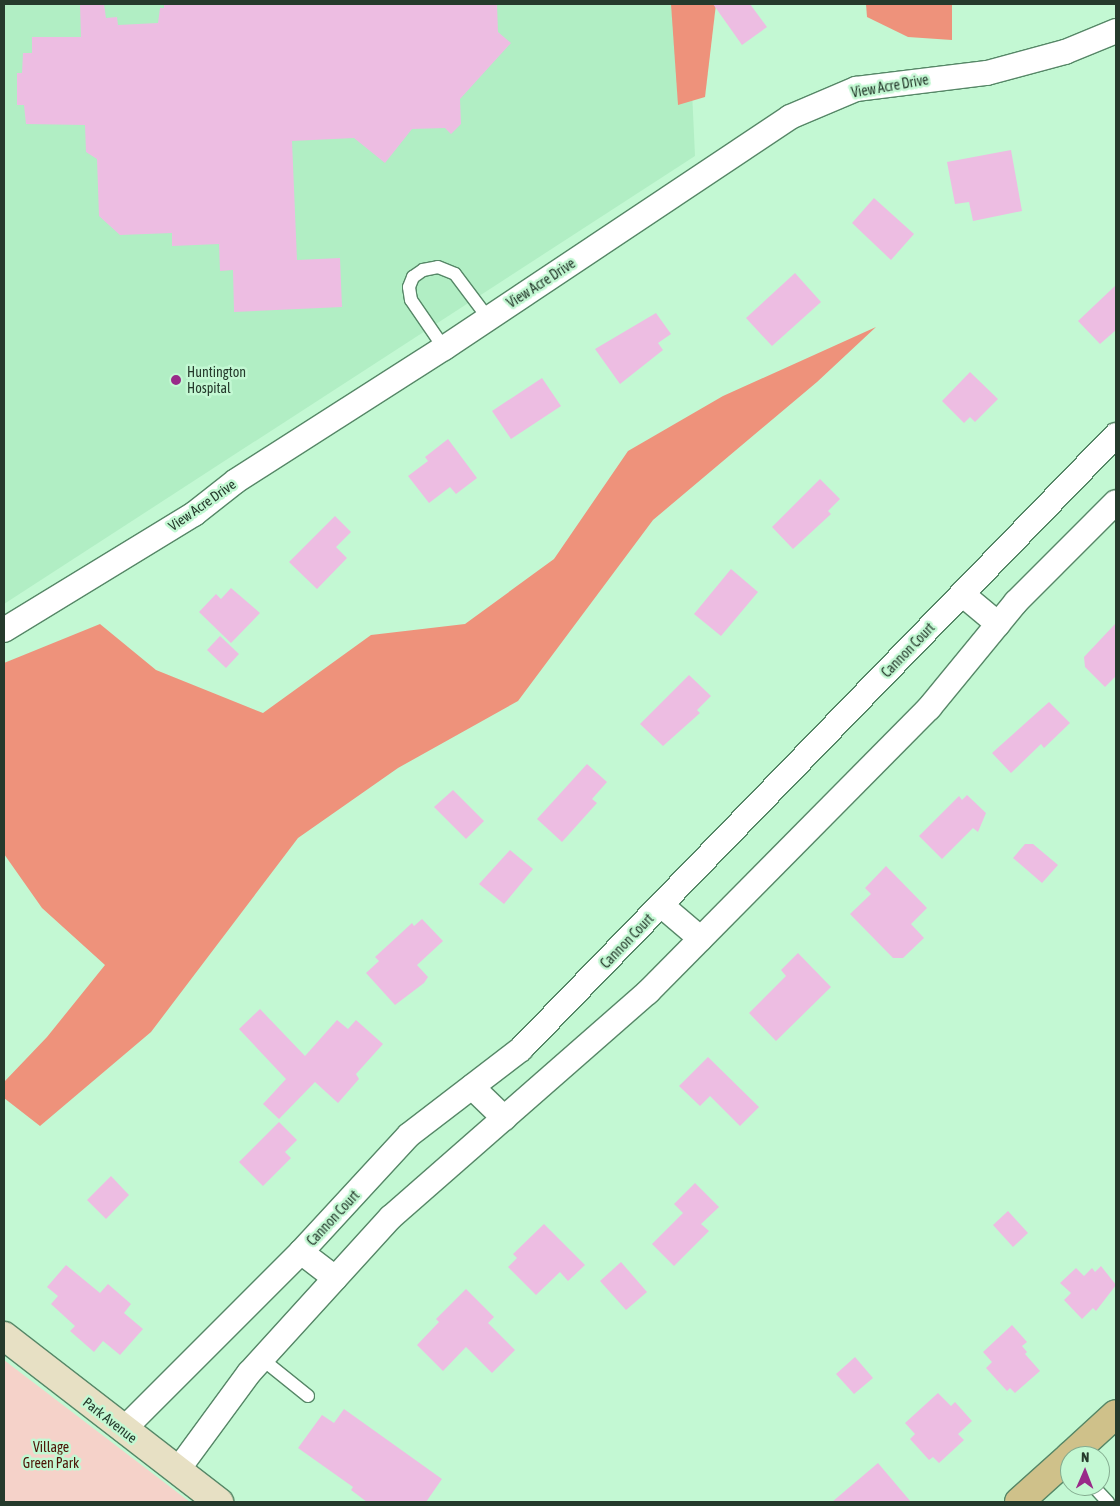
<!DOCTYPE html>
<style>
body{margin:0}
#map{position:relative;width:1120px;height:1506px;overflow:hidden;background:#c3f8d3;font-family:"Asap Condensed",sans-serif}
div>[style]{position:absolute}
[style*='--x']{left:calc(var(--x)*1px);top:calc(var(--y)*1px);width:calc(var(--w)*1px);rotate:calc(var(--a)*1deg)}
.built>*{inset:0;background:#b1eec4}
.green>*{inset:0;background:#f5d2c9}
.forest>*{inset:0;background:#ee927b}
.building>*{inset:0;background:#edbde2}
.roads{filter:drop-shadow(1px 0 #568767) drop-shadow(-1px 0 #568767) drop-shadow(0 1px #568767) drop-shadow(0 -1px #568767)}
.service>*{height:12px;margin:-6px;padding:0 6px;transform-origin:6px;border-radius:6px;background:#fff}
.minor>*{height:24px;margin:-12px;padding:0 12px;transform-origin:12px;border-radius:12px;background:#fff}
.secondary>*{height:28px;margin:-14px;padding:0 14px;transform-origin:14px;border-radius:14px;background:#e7e0c4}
.primary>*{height:28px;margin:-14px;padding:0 14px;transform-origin:14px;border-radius:14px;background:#cfc18a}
.dots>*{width:14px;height:14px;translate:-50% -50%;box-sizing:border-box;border:2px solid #c3f8d3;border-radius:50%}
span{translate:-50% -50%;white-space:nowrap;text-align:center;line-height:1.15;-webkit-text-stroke:5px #c3f8d3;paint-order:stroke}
.street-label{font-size:14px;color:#253a2c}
.poi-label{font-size:14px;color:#253a2c}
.left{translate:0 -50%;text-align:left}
.park-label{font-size:14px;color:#4d1407}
.frame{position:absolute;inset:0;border:5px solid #253a2c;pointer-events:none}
.north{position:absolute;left:1060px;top:1446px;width:50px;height:50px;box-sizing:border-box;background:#c3f8d3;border:1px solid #84ac90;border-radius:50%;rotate:1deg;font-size:14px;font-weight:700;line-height:20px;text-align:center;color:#253a2c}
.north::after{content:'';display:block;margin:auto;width:18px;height:22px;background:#992a89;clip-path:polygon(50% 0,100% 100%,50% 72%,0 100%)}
</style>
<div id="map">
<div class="built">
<i style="clip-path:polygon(4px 4px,688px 4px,695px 156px,4px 604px)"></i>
</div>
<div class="green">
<i style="clip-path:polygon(4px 1360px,190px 1502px,4px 1502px)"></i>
</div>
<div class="forest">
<i style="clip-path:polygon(671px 4px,716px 4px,705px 97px,678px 105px)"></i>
<i style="clip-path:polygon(866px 4px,952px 4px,952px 40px,908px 37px,867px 17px)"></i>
<i style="clip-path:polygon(876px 327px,817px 382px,653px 520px,518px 701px,398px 768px,298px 838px,151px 1032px,40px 1126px,4px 1098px,4px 1082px,47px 1037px,105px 965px,42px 908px,4px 854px,4px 663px,100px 624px,156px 670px,263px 713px,371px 635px,465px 624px,554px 559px,628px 451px,723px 396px)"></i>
</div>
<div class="building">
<i style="clip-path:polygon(80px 4px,104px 4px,106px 18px,117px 17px,118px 25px,158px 23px,160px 8px,164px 8px,164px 4px,497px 4px,498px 32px,511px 43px,460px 99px,461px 124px,451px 134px,445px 128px,412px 129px,385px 163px,354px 138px,292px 141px,297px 260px,340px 258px,342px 307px,234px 312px,233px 270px,220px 271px,219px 244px,172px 246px,172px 233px,120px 235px,99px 216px,97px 159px,86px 152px,85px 125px,26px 124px,24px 105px,17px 105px,17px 73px,22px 73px,23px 53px,32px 53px,32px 37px,81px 37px)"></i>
<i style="clip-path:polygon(713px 4px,750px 4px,767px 27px,742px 45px)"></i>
<i style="clip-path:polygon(1011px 150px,1022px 211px,973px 221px,969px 202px,955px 204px,947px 162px)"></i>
<i style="clip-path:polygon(874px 198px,914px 234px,891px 260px,852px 223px)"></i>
<i style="clip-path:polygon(795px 273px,821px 302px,772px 346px,746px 318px)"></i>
<i style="clip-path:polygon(1116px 285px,1116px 330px,1100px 344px,1078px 321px)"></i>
<i style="clip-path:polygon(656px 313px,671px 334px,658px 343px,663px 350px,620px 384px,595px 349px)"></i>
<i style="clip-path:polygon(970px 372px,998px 399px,975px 422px,970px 417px,964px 423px,942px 401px)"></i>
<i style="clip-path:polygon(542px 378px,561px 406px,511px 439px,492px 411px)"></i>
<i style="clip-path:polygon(448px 439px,477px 478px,456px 494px,450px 487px,429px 503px,408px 476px,428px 461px,425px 457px)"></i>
<i style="clip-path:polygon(820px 479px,840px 499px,828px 511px,831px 514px,793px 549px,772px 527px)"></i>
<i style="clip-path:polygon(335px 516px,351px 532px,336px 547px,347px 558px,317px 589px,289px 562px)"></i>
<i style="clip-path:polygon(731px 569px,758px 592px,721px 636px,694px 614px)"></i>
<i style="clip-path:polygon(231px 588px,260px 613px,231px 643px,199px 612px,216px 594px,221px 599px)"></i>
<i style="clip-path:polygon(1116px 623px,1116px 676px,1105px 687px,1085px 667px,1084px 657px)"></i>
<i style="clip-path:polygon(220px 636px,239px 654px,226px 668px,207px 650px)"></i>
<i style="clip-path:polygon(689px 675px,711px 696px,697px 710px,700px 713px,663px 746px,640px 724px)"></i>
<i style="clip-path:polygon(1049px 702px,1070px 723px,1044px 748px,1041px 744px,1011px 773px,992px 753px)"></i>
<i style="clip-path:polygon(587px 764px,607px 782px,592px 799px,597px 803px,562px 842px,537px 819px)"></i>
<i style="clip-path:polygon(453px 790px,484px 821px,466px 839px,434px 807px)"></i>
<i style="clip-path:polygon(967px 795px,986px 813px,978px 832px,973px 828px,942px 859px,919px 836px,959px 796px,962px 800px)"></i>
<i style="clip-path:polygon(1025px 844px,1033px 844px,1058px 865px,1042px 883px,1013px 858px)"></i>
<i style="clip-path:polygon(510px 850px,533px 869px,504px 904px,479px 884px)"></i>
<i style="clip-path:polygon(886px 866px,927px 908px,911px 924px,924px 938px,903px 958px,893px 958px,850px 914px,871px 894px,865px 888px)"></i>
<i style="clip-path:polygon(422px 919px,443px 941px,417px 965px,428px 977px,424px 983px,395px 1005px,366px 973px,379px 961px,375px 957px,412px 923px,414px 926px)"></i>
<i style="clip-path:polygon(798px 953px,831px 987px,776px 1041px,749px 1013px,786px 976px,781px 970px)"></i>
<i style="clip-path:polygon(260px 1009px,305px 1056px,337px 1020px,348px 1029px,356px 1020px,383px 1044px,356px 1074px,359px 1079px,338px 1103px,315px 1082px,279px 1119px,263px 1104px,286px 1079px,239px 1029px)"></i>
<i style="clip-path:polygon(708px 1057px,759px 1107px,740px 1126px,710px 1096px,700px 1106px,679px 1086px)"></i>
<i style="clip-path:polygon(279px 1122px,297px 1140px,285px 1152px,291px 1158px,263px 1186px,239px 1162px)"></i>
<i style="clip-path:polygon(111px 1176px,129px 1195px,106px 1219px,87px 1200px)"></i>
<i style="clip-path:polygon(695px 1183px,719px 1207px,701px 1224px,709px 1231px,674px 1266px,652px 1244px,683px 1213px,674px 1204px)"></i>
<i style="clip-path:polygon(1008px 1211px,1028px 1233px,1013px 1247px,993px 1225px)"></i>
<i style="clip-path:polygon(544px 1224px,585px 1265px,568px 1281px,560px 1272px,536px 1295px,508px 1267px,517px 1258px,513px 1254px)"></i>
<i style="clip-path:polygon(621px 1262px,647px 1292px,626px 1310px,600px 1281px)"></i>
<i style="clip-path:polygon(66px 1265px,100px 1293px,108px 1284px,131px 1304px,124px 1313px,143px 1329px,120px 1355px,103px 1341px,94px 1352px,70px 1331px,75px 1326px,51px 1304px,58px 1296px,47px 1287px)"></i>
<i style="clip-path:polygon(1101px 1266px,1116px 1285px,1096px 1311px,1093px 1308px,1082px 1319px,1064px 1300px,1071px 1293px,1060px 1283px,1076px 1268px,1084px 1276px,1092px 1268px,1095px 1272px)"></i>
<i style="clip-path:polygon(466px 1289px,494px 1317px,488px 1323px,515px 1350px,492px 1373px,466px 1347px,443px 1371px,417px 1345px,439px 1322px,436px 1319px)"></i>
<i style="clip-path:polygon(1012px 1325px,1027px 1342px,1022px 1346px,1027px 1352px,1025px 1354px,1040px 1371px,1015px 1393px,1010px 1388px,1007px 1391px,986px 1368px,992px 1362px,983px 1352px)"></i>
<i style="clip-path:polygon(855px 1357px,873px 1378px,854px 1394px,836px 1374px)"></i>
<i style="clip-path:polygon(938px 1393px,951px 1406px,955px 1402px,972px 1421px,958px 1434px,964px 1440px,939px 1463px,933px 1457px,929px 1460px,910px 1439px,915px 1434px,905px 1423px)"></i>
<i style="clip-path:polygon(344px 1409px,442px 1479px,426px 1502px,367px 1502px,351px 1490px,353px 1487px,298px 1448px,322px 1415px,334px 1423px)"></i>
<i style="clip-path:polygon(878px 1463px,911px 1502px,832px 1502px)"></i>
</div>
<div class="roads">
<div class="service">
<i style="--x:444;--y:348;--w:58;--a:-124.5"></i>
<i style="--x:411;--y:300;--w:13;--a:-99"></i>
<i style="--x:409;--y:287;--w:11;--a:-68"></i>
<i style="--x:413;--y:277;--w:12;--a:-35"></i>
<i style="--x:423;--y:270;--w:15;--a:-11"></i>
<i style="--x:438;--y:267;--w:18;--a:22"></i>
<i style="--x:455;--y:274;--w:55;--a:53.1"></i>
<i style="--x:262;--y:1359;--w:59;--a:38.8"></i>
<i style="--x:1093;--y:1486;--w:22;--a:47"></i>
</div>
<div class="minor">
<i style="--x:962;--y:594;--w:47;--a:39.8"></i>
<i style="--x:4;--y:630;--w:223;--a:-31.4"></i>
<i style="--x:194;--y:514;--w:53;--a:-38.2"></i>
<i style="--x:236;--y:481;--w:247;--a:-32.6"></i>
<i style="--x:444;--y:348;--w:416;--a:-33.7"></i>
<i style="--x:790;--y:117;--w:72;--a:-23"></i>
<i style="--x:856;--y:89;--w:132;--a:-7"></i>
<i style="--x:987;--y:73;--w:81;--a:-15.1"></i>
<i style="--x:1065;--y:52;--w:55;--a:-22.4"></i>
<i style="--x:661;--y:905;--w:52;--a:40.4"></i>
<i style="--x:472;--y:1087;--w:45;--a:44.1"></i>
<i style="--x:301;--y:1252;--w:43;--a:37.4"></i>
<i style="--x:123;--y:1430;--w:252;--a:-45"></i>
<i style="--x:301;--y:1252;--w:159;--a:-47.3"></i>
<i style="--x:409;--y:1135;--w:141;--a:-37.5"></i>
<i style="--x:521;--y:1049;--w:855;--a:-45.9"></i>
<i style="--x:177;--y:1471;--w:122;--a:-53.7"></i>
<i style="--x:249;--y:1373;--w:211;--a:-47.7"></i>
<i style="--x:391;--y:1217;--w:342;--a:-41.2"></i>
<i style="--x:648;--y:992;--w:400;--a:-45.3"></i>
<i style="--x:929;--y:708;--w:137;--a:-50.6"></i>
<i style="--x:1016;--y:602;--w:141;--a:-45"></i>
</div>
<div class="secondary">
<i style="--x:4;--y:1336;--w:272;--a:37.7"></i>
</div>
<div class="primary">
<i style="--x:1070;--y:1456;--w:62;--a:-42.4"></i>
<i style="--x:1019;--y:1502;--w:69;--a:-42"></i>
</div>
</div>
<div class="dots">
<i style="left:176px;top:380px;background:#992a89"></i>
</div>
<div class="street-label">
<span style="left:890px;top:86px;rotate:-10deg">View Acre Drive</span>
<span style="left:541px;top:283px;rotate:-33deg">View Acre Drive</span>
<span style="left:202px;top:505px;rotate:-35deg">View Acre Drive</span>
<span style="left:908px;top:650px;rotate:-46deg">Cannon Court</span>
<span style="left:627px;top:941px;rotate:-46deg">Cannon Court</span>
<span style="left:333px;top:1218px;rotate:-47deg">Cannon Court</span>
<span style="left:110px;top:1420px;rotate:38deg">Park Avenue</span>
</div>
<div class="poi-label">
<span class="left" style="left:187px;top:380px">Huntington<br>Hospital</span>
</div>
<div class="park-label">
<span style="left:51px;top:1455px">Village<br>Green Park</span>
</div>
<div class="frame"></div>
<div class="north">N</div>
</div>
